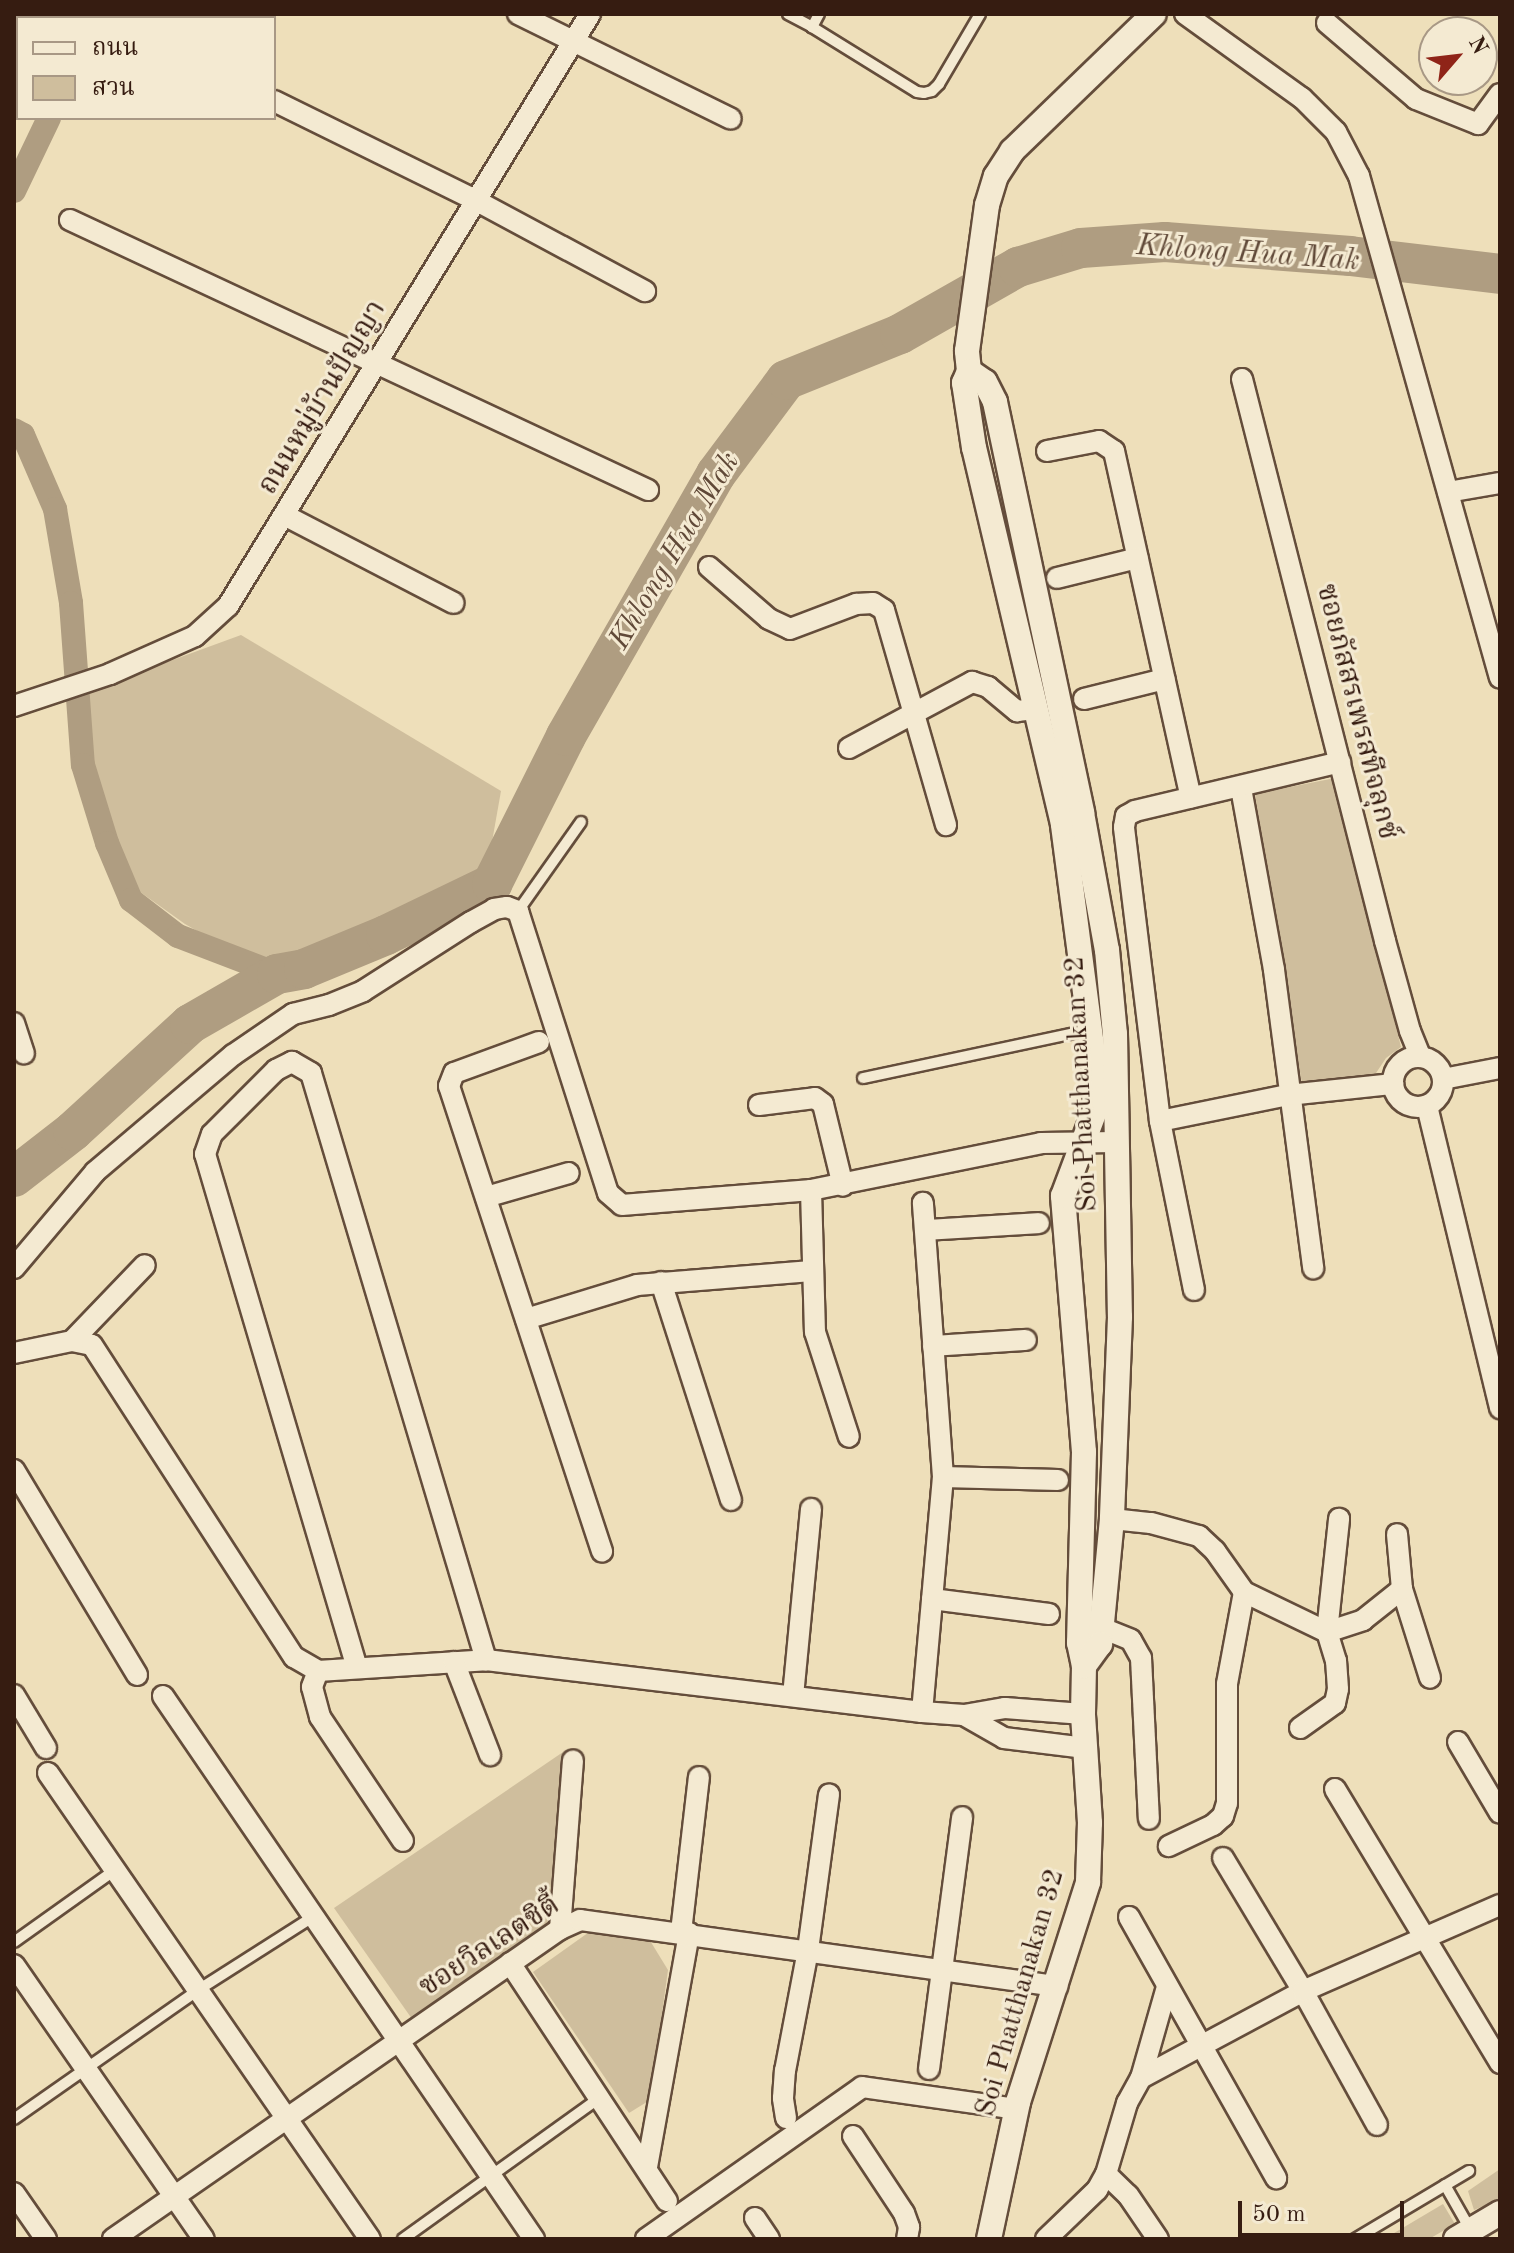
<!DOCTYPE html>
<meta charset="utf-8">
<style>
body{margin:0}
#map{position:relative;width:1514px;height:2253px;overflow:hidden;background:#eedfba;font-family:"Old Standard TT","Noto Serif Thai",serif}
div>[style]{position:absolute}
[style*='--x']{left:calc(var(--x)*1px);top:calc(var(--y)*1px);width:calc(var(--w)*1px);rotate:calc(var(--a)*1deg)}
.green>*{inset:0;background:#cfbe9d}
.canal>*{height:24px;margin:-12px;padding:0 12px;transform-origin:12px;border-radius:12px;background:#af9d81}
.river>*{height:40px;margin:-20px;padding:0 20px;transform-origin:20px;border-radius:20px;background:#af9d81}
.roads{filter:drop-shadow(2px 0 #644d3b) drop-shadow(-2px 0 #644d3b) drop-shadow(0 2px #644d3b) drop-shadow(0 -2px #644d3b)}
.service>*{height:10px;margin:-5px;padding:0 5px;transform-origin:5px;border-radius:5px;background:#f4ead2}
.minor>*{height:20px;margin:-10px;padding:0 10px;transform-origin:10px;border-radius:10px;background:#f4ead2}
.minor>.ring{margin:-10px;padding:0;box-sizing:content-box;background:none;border:20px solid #f4ead2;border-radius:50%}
.tertiary>*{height:24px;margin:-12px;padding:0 12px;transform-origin:12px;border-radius:12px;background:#f4ead2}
span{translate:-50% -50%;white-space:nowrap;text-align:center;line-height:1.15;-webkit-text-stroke:6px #f4ead2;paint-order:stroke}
.street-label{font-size:28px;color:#361c11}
.water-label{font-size:30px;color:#604938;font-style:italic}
.frame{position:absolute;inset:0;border:16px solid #361c11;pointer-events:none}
.legend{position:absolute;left:16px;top:16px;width:260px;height:104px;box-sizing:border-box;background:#f4ead2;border:2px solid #a89885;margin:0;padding:10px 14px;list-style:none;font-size:24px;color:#361c11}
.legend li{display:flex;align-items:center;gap:16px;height:40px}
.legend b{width:40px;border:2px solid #a89885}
.north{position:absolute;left:1418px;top:16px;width:80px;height:80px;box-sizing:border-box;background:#f4ead2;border:2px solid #a89885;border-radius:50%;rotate:62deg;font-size:22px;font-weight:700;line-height:32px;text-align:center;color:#361c11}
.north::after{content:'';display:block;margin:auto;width:28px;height:36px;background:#8f2418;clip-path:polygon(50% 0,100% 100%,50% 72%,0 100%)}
.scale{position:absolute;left:1238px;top:2201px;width:166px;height:36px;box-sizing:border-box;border:4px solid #361c11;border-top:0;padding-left:10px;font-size:24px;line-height:28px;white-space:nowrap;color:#361c11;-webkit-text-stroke:6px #f4ead2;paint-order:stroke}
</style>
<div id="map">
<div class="green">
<i style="clip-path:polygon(241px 635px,501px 791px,487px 870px,386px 935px,265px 970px,185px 924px,122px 879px,77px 695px)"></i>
<i style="clip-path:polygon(1335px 778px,1401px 1047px,1386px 1058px,1374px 1076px,1302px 1084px,1255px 794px)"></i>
<i style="clip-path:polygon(566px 1750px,553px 1926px,417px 2026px,334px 1908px)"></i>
<i style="clip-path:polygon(592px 1930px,649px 1939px,668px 1970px,650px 2100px,629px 2113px,533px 1972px)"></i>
<i style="clip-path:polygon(1500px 2169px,1500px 2199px,1474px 2210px,1468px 2191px)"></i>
<i style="clip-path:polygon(1443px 2204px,1455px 2224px,1429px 2239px,1384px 2239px)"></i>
</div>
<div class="canal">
<i style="--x:111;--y:18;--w:5;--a:-53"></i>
<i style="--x:14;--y:191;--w:81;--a:-64.4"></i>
<i style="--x:14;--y:430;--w:10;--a:29"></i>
<i style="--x:23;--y:435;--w:81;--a:66.6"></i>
<i style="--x:55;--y:509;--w:95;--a:80.3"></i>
<i style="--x:71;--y:603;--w:162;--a:85.8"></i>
<i style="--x:83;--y:765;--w:82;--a:72.9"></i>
<i style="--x:107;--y:843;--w:62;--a:67.2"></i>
<i style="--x:131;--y:900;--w:59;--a:37.5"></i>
<i style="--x:178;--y:936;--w:106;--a:21"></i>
</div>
<div class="river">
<i style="--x:14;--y:1177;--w:75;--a:-37.9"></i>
<i style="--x:73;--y:1131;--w:159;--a:-42.4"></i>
<i style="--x:190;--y:1024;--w:100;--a:-29.9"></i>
<i style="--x:277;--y:974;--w:27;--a:-10"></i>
<i style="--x:304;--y:969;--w:89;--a:-22.5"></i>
<i style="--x:386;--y:935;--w:118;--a:-25.7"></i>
<i style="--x:492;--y:884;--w:165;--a:-63.4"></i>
<i style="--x:566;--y:736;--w:302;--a:-60.2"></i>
<i style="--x:716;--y:474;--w:117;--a:-53.3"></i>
<i style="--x:786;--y:380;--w:123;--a:-22"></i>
<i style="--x:900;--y:334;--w:136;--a:-29.6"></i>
<i style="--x:1018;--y:267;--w:66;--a:-16.8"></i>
<i style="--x:1081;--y:248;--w:84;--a:-4.1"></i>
<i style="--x:1165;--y:242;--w:186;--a:4.3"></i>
<i style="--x:1350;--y:256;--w:151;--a:6.8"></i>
</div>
<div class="roads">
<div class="service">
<i style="--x:788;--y:14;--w:27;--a:28"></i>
<i style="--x:819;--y:14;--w:15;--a:118"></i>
<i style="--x:812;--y:27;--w:123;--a:31.8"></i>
<i style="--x:917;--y:92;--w:7;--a:8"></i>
<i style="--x:924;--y:93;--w:8;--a:-14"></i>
<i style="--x:932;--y:91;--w:10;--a:-45"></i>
<i style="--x:939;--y:84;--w:81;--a:-59.6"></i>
<i style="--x:518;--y:911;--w:109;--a:-54.7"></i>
<i style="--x:863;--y:1078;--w:230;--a:-12"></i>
<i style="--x:14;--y:1942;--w:124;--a:-35.5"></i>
<i style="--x:14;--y:2119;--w:225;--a:-35"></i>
<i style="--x:198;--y:1990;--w:138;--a:-32.5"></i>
<i style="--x:1445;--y:2185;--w:51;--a:60.4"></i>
<i style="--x:403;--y:2239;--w:241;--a:-35.7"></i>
<i style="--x:1355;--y:2239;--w:133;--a:-30.8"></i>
</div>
<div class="minor">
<i style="--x:518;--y:14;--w:237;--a:26.2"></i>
<i style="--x:1185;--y:14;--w:144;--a:35.7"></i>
<i style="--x:1302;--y:98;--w:48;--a:45"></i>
<i style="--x:1336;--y:132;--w:50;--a:62.4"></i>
<i style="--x:1359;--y:176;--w:521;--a:74.31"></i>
<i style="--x:1327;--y:23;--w:117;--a:40.5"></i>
<i style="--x:1416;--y:99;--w:67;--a:22"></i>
<i style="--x:1478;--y:124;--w:37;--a:-54"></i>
<i style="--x:274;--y:101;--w:224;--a:26.2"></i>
<i style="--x:475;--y:200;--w:193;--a:28.2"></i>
<i style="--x:70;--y:220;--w:638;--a:25.04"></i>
<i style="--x:1242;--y:379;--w:580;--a:75.72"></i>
<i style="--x:1385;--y:941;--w:93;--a:74.5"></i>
<i style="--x:1410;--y:1031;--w:27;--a:68"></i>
<i style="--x:1047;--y:451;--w:53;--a:-10.9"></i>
<i style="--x:1099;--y:441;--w:18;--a:34"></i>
<i style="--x:1114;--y:451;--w:355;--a:77.5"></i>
<i style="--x:1448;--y:492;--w:53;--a:-9.8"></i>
<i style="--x:284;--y:515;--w:191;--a:27.4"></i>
<i style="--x:709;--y:567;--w:79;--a:40.9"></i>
<i style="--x:769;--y:619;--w:23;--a:25"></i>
<i style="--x:790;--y:629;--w:71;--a:-20.7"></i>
<i style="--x:856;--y:604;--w:17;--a:-3"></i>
<i style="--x:873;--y:603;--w:13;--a:32"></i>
<i style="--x:884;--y:610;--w:224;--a:73.9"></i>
<i style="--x:1057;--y:578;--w:83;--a:-13.9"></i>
<i style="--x:1084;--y:699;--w:83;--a:-13.9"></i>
<i style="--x:14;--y:706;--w:101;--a:-18.4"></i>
<i style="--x:110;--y:674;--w:93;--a:-24.1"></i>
<i style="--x:195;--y:636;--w:45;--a:-42.3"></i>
<i style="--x:228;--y:606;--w:694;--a:-58.55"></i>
<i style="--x:849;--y:748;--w:140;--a:-28.2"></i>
<i style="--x:972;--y:682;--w:17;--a:17"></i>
<i style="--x:988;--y:687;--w:38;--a:40"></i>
<i style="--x:1017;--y:711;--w:20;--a:-6"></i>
<i style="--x:1241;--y:788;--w:185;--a:79.7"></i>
<i style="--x:1274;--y:970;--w:301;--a:82.5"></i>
<i style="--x:14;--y:1023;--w:32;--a:72"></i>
<i style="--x:539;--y:1042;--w:90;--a:160"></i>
<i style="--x:454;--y:1073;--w:14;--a:111"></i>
<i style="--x:449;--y:1086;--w:490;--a:71.8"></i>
<i class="ring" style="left:1393px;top:1057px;width:30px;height:30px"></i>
<i style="--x:1443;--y:1079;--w:58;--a:-10.9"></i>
<i style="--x:759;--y:1105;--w:56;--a:-7.1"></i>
<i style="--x:815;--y:1098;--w:10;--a:37"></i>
<i style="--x:823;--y:1104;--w:84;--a:76.3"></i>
<i style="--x:1427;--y:1106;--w:311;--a:76.4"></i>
<i style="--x:1160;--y:1121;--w:131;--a:-11.5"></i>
<i style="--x:1288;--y:1095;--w:106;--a:-6"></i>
<i style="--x:811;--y:1190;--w:142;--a:88.4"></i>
<i style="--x:815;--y:1332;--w:110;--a:72.1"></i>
<i style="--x:486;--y:1197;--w:86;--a:-16.1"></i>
<i style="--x:926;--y:1230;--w:113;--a:-3.5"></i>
<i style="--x:14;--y:1268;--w:126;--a:-49.8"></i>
<i style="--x:95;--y:1172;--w:181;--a:-40.3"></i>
<i style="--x:233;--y:1055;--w:73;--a:-34.3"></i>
<i style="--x:293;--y:1014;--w:37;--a:-14"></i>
<i style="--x:329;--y:1005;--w:37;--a:-22"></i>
<i style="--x:363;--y:991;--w:128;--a:-32.6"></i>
<i style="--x:471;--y:922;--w:26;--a:-29"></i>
<i style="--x:494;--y:909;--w:13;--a:-9"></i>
<i style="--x:507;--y:907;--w:12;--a:20"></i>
<i style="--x:518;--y:911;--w:296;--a:72.3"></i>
<i style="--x:608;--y:1193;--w:18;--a:41"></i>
<i style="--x:622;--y:1205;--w:190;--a:-4.5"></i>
<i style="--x:811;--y:1190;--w:235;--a:-11.5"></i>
<i style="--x:1041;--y:1143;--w:77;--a:-0.7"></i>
<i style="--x:661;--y:1282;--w:229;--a:72.2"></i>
<i style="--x:1194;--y:1290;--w:172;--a:-101.4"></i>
<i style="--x:1160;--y:1121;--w:296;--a:-97"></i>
<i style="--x:1124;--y:827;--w:11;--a:-80"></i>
<i style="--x:1126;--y:816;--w:10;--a:-29"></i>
<i style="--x:1135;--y:811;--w:211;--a:-13.4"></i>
<i style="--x:526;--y:1319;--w:116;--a:-17"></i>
<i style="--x:637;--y:1285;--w:175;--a:-4.6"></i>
<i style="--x:72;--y:1341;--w:105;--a:-46.2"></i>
<i style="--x:933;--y:1346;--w:93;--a:-3.7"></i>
<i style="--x:14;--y:1353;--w:59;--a:-11.7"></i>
<i style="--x:72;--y:1341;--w:20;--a:11"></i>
<i style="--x:92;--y:1345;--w:372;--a:57.1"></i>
<i style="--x:294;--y:1657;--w:28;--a:30"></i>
<i style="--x:318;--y:1671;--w:168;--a:-3.7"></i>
<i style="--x:486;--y:1660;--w:439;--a:6.8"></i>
<i style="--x:922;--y:1712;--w:42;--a:4.1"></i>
<i style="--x:964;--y:1715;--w:42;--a:-9.7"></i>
<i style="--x:1005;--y:1708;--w:78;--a:4.4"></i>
<i style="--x:14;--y:1470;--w:239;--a:59"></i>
<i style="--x:943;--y:1477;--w:115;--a:1.5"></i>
<i style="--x:1112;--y:1519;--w:39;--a:6"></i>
<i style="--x:1151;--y:1523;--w:50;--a:15.2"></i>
<i style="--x:1199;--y:1536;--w:22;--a:43"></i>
<i style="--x:1215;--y:1551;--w:50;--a:54.7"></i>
<i style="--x:1244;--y:1592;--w:94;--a:100.5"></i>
<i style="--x:1227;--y:1684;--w:119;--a:90"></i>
<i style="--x:1227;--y:1803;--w:14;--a:107"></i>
<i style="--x:1223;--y:1816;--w:13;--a:138"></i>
<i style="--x:1213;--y:1825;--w:49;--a:154.5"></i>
<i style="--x:1402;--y:1589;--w:93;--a:72.5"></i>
<i style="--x:1244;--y:1592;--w:92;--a:25.7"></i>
<i style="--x:1327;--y:1632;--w:38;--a:-18"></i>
<i style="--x:1363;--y:1620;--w:50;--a:-38.5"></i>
<i style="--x:1402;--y:1589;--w:55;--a:-95.2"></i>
<i style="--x:932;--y:1599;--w:118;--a:7.3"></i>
<i style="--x:1102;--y:1628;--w:31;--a:22"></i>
<i style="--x:1131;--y:1640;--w:21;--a:61"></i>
<i style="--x:1141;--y:1658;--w:161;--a:87.2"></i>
<i style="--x:454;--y:1662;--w:100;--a:68.8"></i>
<i style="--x:357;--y:1668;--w:536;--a:-106.47"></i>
<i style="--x:205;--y:1154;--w:21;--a:-71"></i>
<i style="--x:212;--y:1134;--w:91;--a:-45"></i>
<i style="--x:276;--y:1070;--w:18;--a:-27"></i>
<i style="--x:292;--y:1062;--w:22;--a:30"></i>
<i style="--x:311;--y:1073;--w:613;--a:73.4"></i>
<i style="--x:318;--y:1671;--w:17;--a:111"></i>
<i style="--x:312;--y:1687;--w:31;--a:75"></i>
<i style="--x:320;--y:1717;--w:149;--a:56.2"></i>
<i style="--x:14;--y:1695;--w:62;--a:58.9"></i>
<i style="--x:163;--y:1696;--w:658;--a:55.66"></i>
<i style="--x:793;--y:1696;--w:188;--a:-84.5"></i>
<i style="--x:922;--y:1712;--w:236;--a:-84.9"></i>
<i style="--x:943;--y:1477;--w:275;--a:-94.2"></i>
<i style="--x:964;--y:1715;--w:46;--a:29.9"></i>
<i style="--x:1004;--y:1738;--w:82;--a:7"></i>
<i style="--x:1300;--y:1728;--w:43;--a:-35.5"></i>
<i style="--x:1335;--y:1703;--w:14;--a:-78"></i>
<i style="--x:1338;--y:1689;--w:28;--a:-94"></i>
<i style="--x:1336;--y:1661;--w:30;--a:-107"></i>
<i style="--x:1327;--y:1632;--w:114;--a:-83.9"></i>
<i style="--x:1458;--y:1742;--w:82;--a:59.4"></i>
<i style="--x:48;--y:1773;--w:566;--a:55.36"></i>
<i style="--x:1335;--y:1789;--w:320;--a:58.9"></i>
<i style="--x:1223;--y:1858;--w:155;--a:59"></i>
<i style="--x:1303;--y:1991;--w:153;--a:61.1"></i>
<i style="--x:1129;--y:1917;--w:300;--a:60.6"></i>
<i style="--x:560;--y:1929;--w:169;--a:-85.6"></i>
<i style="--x:681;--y:1932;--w:156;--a:-83.4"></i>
<i style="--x:510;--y:1963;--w:285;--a:56.6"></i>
<i style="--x:14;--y:1965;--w:333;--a:55.3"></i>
<i style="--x:929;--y:2069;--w:254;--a:-82.5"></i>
<i style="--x:1141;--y:2078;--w:95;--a:-74.1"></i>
<i style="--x:786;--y:2118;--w:20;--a:-99"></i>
<i style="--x:783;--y:2098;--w:27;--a:-86"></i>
<i style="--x:785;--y:2071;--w:123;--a:-79.2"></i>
<i style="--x:808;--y:1950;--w:157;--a:-82.3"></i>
<i style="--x:853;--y:2136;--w:92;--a:56.5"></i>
<i style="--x:904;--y:2213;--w:15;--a:70"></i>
<i style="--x:909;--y:2227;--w:12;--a:99"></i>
<i style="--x:647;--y:2167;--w:238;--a:-79.8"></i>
<i style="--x:1106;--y:2174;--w:30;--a:44"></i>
<i style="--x:1128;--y:2195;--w:53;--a:55.7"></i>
<i style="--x:14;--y:2193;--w:56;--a:55.2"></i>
<i style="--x:755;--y:2218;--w:25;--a:56"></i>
<i style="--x:113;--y:2239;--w:544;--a:-34.74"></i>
<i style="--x:560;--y:1929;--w:22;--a:-24"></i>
<i style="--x:580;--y:1920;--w:482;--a:7.9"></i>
<i style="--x:646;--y:2239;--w:264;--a:-35.1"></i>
<i style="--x:862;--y:2087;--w:156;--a:8.1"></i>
<i style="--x:1046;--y:2239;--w:71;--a:-43.9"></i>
<i style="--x:1097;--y:2190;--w:18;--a:-61"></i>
<i style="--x:1106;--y:2174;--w:74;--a:-73.5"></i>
<i style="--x:1127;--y:2103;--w:29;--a:-61"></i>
<i style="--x:1141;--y:2078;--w:184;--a:-28.2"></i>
<i style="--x:1303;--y:1991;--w:215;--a:-23.6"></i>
</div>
<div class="tertiary">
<i style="--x:969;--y:371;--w:20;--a:-96"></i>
<i style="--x:967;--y:351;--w:147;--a:-82.2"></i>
<i style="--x:987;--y:205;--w:30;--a:-73"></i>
<i style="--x:996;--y:176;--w:30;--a:-57"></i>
<i style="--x:1012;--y:151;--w:197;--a:-44"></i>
<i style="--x:989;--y:2239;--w:140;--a:-78"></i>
<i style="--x:1018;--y:2102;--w:231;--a:-72.3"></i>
<i style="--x:1088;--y:1882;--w:59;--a:-88.1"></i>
<i style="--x:1090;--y:1823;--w:109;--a:-93.7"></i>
<i style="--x:1083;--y:1714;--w:48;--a:-88.8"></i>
<i style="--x:1084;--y:1666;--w:24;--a:-102"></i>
<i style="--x:1079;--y:1643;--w:191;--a:-88.5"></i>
<i style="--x:1084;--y:1452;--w:257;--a:-94.7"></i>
<i style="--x:1063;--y:1196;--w:91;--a:-69.4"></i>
<i style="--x:1095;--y:1111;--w:35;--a:-88"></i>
<i style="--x:1096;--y:1076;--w:254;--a:-97.5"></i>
<i style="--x:1063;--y:824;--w:386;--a:-103.3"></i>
<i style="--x:974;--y:448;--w:66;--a:-98.7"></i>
<i style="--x:964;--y:383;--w:13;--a:-67"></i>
<i style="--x:969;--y:371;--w:19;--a:35"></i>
<i style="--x:985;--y:382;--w:22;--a:63"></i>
<i style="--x:995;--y:402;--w:420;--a:78"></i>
<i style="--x:1082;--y:813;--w:139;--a:79.7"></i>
<i style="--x:1107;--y:950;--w:84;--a:84.6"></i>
<i style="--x:1115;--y:1034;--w:283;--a:89"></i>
<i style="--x:1120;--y:1317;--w:202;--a:92.3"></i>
<i style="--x:1112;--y:1519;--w:126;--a:95.5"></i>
<i style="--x:1100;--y:1644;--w:27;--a:126"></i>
<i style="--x:1456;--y:2239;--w:51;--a:-30.6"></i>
</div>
</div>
<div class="street-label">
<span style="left:323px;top:398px;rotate:-59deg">ถนนหมู่บ้านปัญญา</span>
<span style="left:1356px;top:712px;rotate:76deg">ซอยภัสสรเพรสทีจลุกซ์</span>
<span style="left:1082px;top:1084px;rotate:-93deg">Soi Phatthanakan 32</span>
<span style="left:490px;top:1947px;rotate:-33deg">ซอยวิลเลตซิตี้</span>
<span style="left:1021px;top:1993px;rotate:-74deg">Soi Phatthanakan 32</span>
</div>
<div class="water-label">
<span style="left:1248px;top:254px;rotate:4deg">Khlong Hua Mak</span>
<span style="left:675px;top:551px;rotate:-59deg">Khlong Hua Mak</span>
</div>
<div class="frame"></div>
<ul class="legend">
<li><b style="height:10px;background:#f4ead2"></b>ถนน</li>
<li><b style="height:22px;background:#cfbe9d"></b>สวน</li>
</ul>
<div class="north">N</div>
<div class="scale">50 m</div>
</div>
